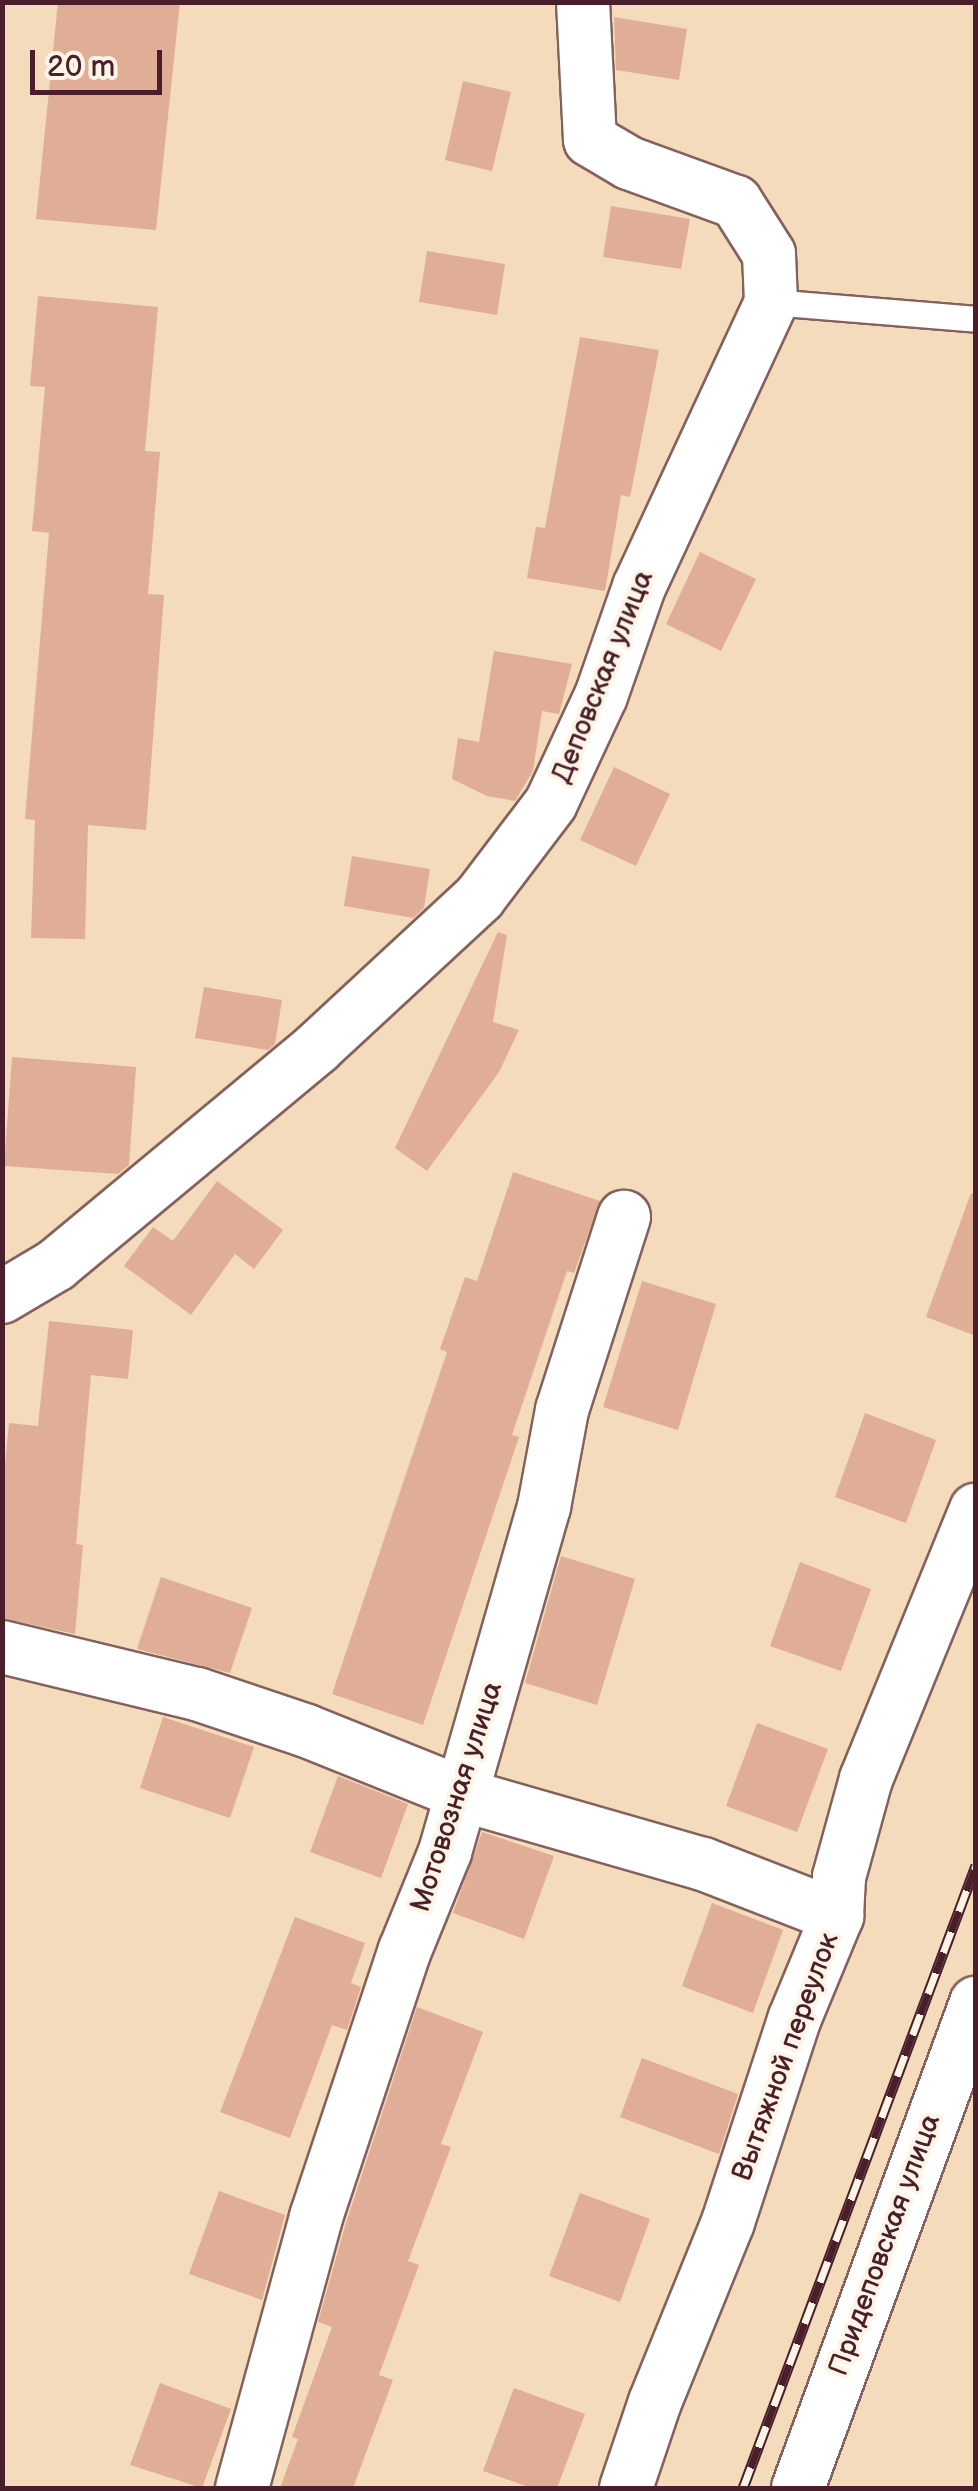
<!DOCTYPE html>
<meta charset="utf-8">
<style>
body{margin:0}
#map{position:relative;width:978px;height:2491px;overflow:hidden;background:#f3dbbb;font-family:"Balsamiq Sans",sans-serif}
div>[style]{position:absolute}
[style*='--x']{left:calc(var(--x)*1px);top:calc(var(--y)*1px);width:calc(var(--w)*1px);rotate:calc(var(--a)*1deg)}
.building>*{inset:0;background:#e0ae97}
.roads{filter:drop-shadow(2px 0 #85615d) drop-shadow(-2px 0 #85615d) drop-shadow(0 2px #85615d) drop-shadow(0 -2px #85615d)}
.lane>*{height:25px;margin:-12.5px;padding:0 12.5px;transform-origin:12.5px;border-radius:12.5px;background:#fff}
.street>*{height:52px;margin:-26px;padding:0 26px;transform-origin:26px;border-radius:26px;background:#fff}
.rail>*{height:11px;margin-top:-5.5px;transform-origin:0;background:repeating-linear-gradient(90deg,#fcf5e5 0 22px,#4a1f2b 0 44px);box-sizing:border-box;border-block:2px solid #4a1f2b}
span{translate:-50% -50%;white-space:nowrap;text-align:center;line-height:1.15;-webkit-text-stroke:8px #fcf5e5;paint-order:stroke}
.street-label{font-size:28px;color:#4a1f2b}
.frame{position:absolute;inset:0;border:5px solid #4a1f2b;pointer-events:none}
.scale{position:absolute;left:30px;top:50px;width:132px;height:45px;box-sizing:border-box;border:5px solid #4a1f2b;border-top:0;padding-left:12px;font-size:30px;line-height:35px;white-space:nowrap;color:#4a1f2b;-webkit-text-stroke:8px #fcf5e5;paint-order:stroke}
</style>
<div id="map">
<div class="building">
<i style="clip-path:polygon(58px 2px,180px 2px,156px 230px,36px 219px)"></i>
<i style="clip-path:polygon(614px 17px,687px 29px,679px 80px,616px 70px)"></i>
<i style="clip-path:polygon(463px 81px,511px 92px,492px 171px,445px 160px)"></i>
<i style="clip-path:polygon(611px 206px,690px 219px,681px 269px,603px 257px)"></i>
<i style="clip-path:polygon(427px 251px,505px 264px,497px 315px,419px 302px)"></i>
<i style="clip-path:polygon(38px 296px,158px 307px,145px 451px,160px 452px,148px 594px,164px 595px,146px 830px,88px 825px,85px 939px,31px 938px,35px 820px,25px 819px,49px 533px,32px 531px,45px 387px,30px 386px)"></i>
<i style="clip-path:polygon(580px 337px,659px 350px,630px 497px,621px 495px,605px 591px,527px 578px,536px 527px,545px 528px)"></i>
<i style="clip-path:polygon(700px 552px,756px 579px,721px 651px,666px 624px)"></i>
<i style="clip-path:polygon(494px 651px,572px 664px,559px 714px,542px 711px,533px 771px,515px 801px,487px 796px,452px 779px,458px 738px,479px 742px)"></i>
<i style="clip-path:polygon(614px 767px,670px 794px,636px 866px,580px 840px)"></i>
<i style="clip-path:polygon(352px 856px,430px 869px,424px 908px,413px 918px,344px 906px)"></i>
<i style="clip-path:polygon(498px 932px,507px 935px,493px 1022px,519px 1030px,499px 1072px,427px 1171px,395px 1148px)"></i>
<i style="clip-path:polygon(204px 987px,282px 1000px,275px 1044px,268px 1050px,195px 1038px)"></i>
<i style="clip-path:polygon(12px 1057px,136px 1067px,129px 1165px,118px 1174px,4px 1166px)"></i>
<i style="clip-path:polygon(513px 1172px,600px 1201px,574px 1273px,567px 1271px,512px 1435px,519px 1437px,423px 1725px,332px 1694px,447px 1352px,440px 1349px,465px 1277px,477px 1281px)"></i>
<i style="clip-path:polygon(217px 1181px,283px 1230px,254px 1269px,235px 1254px,191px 1315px,124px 1266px,153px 1227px,173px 1241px)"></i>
<i style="clip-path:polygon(971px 1193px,976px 1194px,976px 1336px,926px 1317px)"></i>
<i style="clip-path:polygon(642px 1281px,716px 1304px,678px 1430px,603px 1407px)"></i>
<i style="clip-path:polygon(49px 1321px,133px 1330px,128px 1379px,91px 1375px,76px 1544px,83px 1545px,75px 1634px,2px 1618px,2px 1496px,9px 1423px,38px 1426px)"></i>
<i style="clip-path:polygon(865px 1413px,936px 1440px,906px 1523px,835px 1497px)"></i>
<i style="clip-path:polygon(561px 1556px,635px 1579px,597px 1705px,525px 1683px)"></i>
<i style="clip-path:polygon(800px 1562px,871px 1589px,841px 1671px,770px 1646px)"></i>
<i style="clip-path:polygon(161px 1577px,252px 1608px,230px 1673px,137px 1649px)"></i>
<i style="clip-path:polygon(163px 1717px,254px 1747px,230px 1818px,140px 1788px)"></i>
<i style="clip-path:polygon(757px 1723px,828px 1749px,797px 1832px,726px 1806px)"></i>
<i style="clip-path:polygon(338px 1776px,408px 1804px,381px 1878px,310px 1852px)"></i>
<i style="clip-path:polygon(482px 1832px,554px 1856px,524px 1939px,453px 1913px)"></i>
<i style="clip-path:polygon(712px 1903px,783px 1930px,753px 2013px,682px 1986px)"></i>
<i style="clip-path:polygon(295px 1917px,365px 1943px,351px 1983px,361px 1987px,347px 2030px,332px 2025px,290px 2138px,220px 2112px)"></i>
<i style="clip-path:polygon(417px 2007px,483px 2032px,441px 2144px,451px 2147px,408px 2261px,419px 2265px,379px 2375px,393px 2380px,353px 2488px,280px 2488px,298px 2439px,292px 2437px,332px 2327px,318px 2322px,345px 2226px)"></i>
<i style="clip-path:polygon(642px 2058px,738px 2094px,719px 2154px,620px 2117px)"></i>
<i style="clip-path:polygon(219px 2191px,285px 2215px,262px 2300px,189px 2274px)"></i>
<i style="clip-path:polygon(580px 2193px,650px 2219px,620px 2302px,549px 2276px)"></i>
<i style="clip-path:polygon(160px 2383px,231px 2409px,202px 2488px,130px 2465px)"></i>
<i style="clip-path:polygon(514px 2388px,585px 2414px,557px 2488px,531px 2488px,483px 2471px)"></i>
</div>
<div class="roads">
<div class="lane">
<i style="--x:771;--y:302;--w:206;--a:4.7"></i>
</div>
<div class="street">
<i style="--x:2;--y:1297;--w:63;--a:-30.7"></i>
<i style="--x:56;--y:1265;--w:339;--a:-39.7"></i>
<i style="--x:317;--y:1048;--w:221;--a:-42.8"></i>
<i style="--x:479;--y:898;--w:119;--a:-52.8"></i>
<i style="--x:551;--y:803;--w:118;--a:-65"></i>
<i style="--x:601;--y:696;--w:115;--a:-70.8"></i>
<i style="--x:639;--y:587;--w:314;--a:-65.1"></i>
<i style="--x:771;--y:302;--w:48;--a:-92.4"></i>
<i style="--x:769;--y:254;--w:62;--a:-122.4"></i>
<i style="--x:736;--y:202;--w:114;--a:-160"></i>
<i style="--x:629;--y:163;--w:45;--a:-149.5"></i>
<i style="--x:590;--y:140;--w:138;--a:-92.9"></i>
<i style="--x:2;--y:1647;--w:201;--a:13.6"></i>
<i style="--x:197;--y:1694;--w:116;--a:18.6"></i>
<i style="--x:307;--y:1731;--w:182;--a:21.9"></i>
<i style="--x:476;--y:1799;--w:236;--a:16"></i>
<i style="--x:703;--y:1864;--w:144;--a:21.2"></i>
<i style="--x:242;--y:2488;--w:281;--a:-74.7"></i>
<i style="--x:316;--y:2217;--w:281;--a:-71.6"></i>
<i style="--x:405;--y:1950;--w:106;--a:-67.8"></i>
<i style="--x:445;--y:1852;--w:359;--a:-74"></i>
<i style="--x:544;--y:1507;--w:99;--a:-79.5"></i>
<i style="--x:562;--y:1410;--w:203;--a:-72.2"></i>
<i style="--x:626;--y:2488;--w:91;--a:-71.4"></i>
<i style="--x:655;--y:2402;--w:194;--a:-67.9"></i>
<i style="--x:728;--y:2222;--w:213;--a:-71.9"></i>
<i style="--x:794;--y:2020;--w:113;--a:-67.5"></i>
<i style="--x:837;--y:1916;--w:39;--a:-87"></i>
<i style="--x:839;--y:1877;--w:102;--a:-74.6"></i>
<i style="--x:866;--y:1779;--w:291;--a:-67.8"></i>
<i style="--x:798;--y:2488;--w:517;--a:-69.85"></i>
</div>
</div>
<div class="rail">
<i style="--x:743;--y:2488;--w:665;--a:-69.49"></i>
</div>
<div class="street-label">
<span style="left:603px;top:677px;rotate:-68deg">Деповская улица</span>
<span style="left:457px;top:1797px;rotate:-72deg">Мотовозная улица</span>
<span style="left:786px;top:2057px;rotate:-70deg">Вытяжной переулок</span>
<span style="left:885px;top:2245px;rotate:-70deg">Придеповская улица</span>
</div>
<div class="frame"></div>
<div class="scale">20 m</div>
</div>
